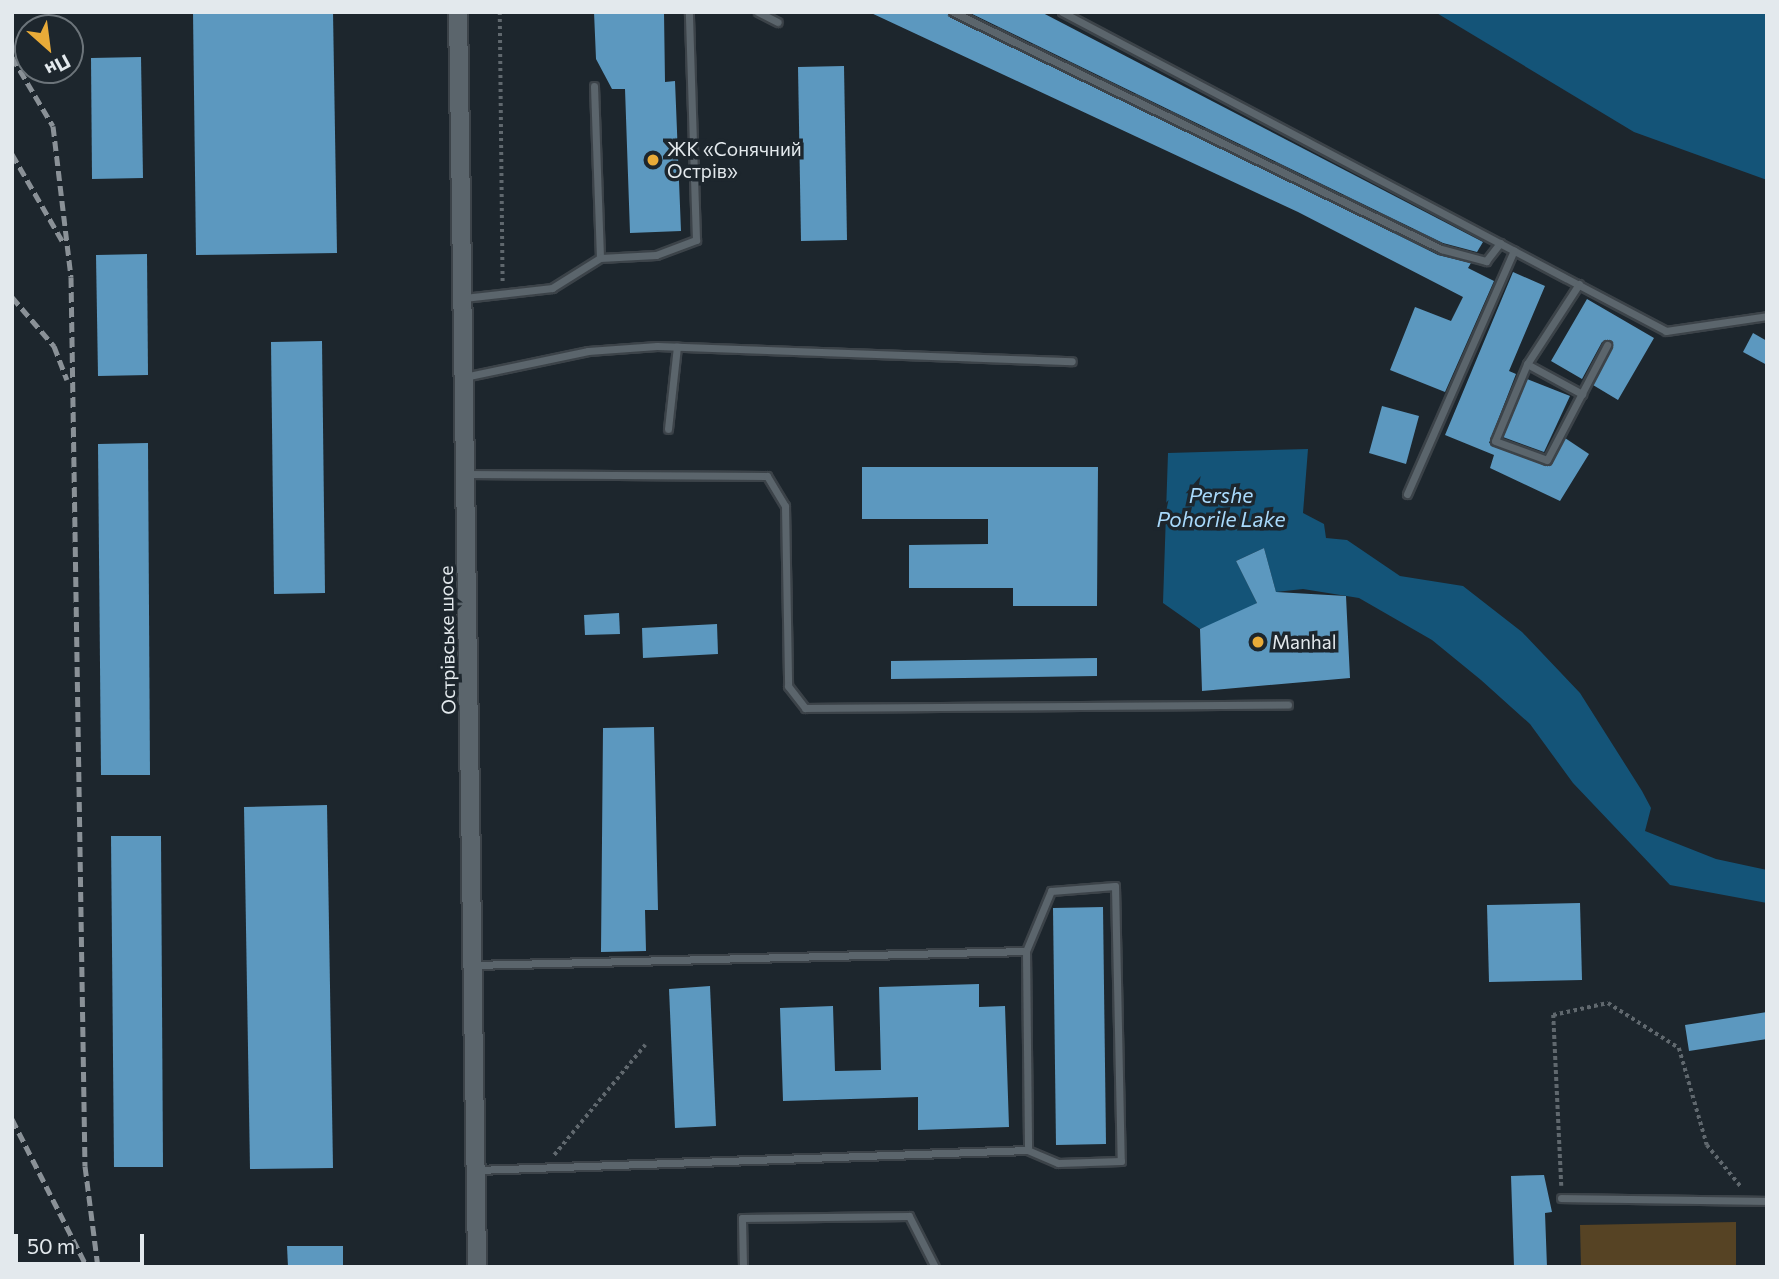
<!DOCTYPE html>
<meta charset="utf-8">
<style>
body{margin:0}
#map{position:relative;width:1779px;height:1279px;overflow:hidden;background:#1d262d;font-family:Commissioner,sans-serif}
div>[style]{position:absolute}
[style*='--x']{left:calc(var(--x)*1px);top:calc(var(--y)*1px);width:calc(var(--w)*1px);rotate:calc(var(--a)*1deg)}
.green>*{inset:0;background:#564324}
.water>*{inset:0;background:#145478}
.building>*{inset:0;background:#5c98bf}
.path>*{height:3.5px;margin-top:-1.75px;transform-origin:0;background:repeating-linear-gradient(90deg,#60686e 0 3.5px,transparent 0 7px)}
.roads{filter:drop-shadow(2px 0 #3c4349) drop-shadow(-2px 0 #3c4349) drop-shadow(0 2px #3c4349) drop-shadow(0 -2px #3c4349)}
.service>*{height:7px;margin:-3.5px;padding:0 3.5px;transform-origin:3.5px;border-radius:3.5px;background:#5b656c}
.tertiary>*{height:18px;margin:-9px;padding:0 9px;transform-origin:9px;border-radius:9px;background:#5b656c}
.rail>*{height:5px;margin-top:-2.5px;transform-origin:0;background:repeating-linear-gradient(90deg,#8a9197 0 10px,transparent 0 15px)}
.dots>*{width:19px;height:19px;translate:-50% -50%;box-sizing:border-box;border:4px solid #1d262d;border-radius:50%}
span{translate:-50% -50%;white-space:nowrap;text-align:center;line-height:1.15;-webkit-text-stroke:7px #1d262d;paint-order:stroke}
.poi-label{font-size:19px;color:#e3e9ed}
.left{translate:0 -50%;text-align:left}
.street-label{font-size:19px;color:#e3e9ed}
.water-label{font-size:21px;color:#a8d9fb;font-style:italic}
.frame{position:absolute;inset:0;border:14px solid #e3e9ed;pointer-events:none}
.north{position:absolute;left:14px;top:14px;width:70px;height:70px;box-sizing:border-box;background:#1d262d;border:2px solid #6c747a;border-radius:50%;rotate:152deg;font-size:19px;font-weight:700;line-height:28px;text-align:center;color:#e3e9ed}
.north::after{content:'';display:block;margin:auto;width:24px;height:32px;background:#e9ab38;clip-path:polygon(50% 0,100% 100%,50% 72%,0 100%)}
.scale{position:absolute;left:14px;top:1234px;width:130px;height:32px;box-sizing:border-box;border:4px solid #e3e9ed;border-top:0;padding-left:9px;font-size:21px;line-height:24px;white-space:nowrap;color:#e3e9ed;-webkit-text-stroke:5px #1d262d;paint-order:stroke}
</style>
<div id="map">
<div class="green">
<i style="clip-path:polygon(1736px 1222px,1736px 1267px,1581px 1267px,1580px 1225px)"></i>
</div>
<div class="water">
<i style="clip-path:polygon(1435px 12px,1767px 12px,1767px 180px,1634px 132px)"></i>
<i style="clip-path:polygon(1308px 449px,1303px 513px,1324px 524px,1326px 538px,1347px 540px,1400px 576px,1463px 586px,1522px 632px,1580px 693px,1642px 791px,1651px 808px,1645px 831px,1716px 859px,1767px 870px,1767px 903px,1670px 885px,1573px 783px,1530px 724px,1481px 680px,1432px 640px,1359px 598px,1303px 589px,1276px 592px,1264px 548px,1236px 561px,1257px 603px,1243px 612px,1200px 629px,1163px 603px,1168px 453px)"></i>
</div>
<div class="building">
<i style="clip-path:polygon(193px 12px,333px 12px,337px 253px,196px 255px)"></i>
<i style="clip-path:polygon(594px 12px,664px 12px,665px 82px,675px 81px,681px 231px,630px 233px,625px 89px,612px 89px,596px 59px)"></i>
<i style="clip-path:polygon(869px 12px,947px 12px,1438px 255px,1471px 263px,1468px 268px,1494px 281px,1445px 392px,1390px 370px,1415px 307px,1451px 321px,1463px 297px,1298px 212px)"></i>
<i style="clip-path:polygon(968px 12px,1041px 12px,1483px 242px,1477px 252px,1443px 243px)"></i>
<i style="clip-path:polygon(141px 57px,143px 178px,92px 179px,91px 58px)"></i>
<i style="clip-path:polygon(844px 66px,847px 240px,801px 241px,798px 67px)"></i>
<i style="clip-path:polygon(147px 254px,148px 375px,98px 376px,96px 255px)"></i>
<i style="clip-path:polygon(1513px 272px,1545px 286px,1509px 371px,1516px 374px,1489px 443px,1546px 466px,1565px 438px,1589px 454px,1560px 501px,1490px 468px,1494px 455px,1445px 435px)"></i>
<i style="clip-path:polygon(1587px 299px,1654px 338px,1618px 400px,1593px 385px,1610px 340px,1602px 342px,1582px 379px,1551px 361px)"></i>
<i style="clip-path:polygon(1753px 333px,1767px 341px,1767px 365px,1743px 352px)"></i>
<i style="clip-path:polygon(322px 341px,325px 593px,274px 594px,271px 342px)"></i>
<i style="clip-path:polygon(1527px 379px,1570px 396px,1544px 452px,1503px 437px)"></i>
<i style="clip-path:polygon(1382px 406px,1419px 416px,1406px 464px,1369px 453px)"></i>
<i style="clip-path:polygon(148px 443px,150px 775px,101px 775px,98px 444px)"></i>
<i style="clip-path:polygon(862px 467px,1098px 467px,1097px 606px,1013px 606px,1013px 588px,909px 588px,909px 545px,988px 544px,988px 519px,862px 519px)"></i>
<i style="clip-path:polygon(1264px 548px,1276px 592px,1346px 596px,1350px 678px,1202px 691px,1200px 629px,1257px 603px,1236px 561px)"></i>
<i style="clip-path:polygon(619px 613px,620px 634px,585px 635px,584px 615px)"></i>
<i style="clip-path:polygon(717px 624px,718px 654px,643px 658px,642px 628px)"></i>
<i style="clip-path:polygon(1097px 658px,1097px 676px,891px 679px,891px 661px)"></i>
<i style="clip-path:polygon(654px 727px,658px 910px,645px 910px,646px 951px,601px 952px,603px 728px)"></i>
<i style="clip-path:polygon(327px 805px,333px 1168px,250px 1169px,244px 807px)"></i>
<i style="clip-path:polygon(111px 836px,161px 836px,163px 1167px,114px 1167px)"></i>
<i style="clip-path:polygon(1580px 903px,1582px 980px,1489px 982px,1487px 905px)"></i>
<i style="clip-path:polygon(1103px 907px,1106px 1144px,1056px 1145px,1053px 908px)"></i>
<i style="clip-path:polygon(979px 984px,979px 1007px,1005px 1006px,1009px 1127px,918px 1130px,918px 1097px,783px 1101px,780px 1008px,833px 1006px,835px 1071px,881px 1070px,879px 987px)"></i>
<i style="clip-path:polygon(710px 986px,716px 1126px,675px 1128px,669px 989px)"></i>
<i style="clip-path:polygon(1767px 1012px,1767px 1039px,1689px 1051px,1685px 1025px)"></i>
<i style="clip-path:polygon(1544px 1175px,1552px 1212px,1545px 1213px,1547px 1267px,1514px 1267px,1511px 1176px)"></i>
<i style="clip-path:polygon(287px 1246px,343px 1246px,343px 1267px,288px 1267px)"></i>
</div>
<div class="path">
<i style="--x:500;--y:12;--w:271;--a:89.4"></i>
<i style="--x:554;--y:1155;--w:143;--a:-50.4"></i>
<i style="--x:1561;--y:1186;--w:171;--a:-92.7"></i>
<i style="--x:1553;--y:1015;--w:56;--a:-12.3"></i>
<i style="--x:1608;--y:1003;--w:84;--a:32.4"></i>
<i style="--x:1679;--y:1048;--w:101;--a:73.9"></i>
<i style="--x:1707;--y:1145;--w:55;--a:50.9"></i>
</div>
<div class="roads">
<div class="service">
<i style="--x:758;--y:12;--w:22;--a:27"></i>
<i style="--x:953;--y:12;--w:543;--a:25.9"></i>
<i style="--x:1441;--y:249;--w:47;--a:14.9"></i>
<i style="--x:1486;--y:261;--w:23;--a:-52"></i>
<i style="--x:1062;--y:12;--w:683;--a:27.84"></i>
<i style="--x:1666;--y:331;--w:102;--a:-8.4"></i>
<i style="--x:594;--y:86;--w:172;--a:88"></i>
<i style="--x:1579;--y:284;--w:95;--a:123"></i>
<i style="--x:1527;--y:364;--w:63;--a:28.6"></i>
<i style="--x:464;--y:298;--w:89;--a:-6.5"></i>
<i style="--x:552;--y:288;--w:57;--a:-32"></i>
<i style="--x:600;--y:258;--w:56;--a:-3.1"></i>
<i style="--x:656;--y:255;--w:43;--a:-20.6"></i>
<i style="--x:696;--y:240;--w:228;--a:-91.8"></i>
<i style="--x:1527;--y:364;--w:83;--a:112.6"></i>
<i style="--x:1495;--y:441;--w:55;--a:20.1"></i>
<i style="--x:1547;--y:460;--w:130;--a:-62.4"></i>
<i style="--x:464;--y:377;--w:127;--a:-11.8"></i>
<i style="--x:588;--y:351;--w:69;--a:-4.1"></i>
<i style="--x:657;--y:346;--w:415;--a:2.1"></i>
<i style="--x:668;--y:429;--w:83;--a:-83.8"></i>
<i style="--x:466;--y:474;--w:301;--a:0.4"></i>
<i style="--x:767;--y:476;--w:35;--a:59"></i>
<i style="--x:785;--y:506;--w:180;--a:89"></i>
<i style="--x:788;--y:686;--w:28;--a:52"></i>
<i style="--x:805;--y:708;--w:483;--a:-0.4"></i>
<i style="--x:1407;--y:494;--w:266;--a:-66.3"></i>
<i style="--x:1026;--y:951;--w:65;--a:-67.4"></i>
<i style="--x:1051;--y:891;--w:64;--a:-4.5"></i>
<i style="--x:1115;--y:886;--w:275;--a:88.8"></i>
<i style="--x:1121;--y:1161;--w:63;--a:178.2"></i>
<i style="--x:1058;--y:1163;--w:33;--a:-157"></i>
<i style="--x:473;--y:965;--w:553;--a:-1.45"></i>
<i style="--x:1026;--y:951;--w:199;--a:89.4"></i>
<i style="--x:1028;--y:1150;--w:552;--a:177.92"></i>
<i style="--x:1561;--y:1198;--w:206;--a:0.8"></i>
<i style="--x:743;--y:1267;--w:49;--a:-91.2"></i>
<i style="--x:742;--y:1218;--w:167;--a:-0.7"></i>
<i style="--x:909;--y:1216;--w:57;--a:63"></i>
</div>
<div class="tertiary">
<i style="--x:458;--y:12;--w:1255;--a:89.13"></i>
</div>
</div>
<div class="rail">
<i style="--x:12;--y:57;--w:80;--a:59.3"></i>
<i style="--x:53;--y:126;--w:152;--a:83.2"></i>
<i style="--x:71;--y:277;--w:889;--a:89.1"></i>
<i style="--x:85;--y:1166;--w:102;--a:82.7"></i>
<i style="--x:12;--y:154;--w:104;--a:60"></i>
<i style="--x:12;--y:297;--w:65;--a:49.4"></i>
<i style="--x:54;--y:346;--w:36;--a:69"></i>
<i style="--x:12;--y:1119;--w:166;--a:63.1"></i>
</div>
<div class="dots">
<i style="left:653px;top:160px;background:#e9ab38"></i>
<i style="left:1258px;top:642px;background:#e9ab38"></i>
</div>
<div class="poi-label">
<span class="left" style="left:667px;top:160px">ЖК «Сонячний<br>Острів»</span>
<span class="left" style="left:1272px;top:642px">Manhal</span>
</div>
<div class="street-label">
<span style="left:447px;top:640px;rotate:-91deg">Острівське шосе</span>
</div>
<div class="water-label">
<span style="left:1221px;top:507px">Pershe<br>Pohorile Lake</span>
</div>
<div class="frame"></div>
<div class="north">Пн</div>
<div class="scale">50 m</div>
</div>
